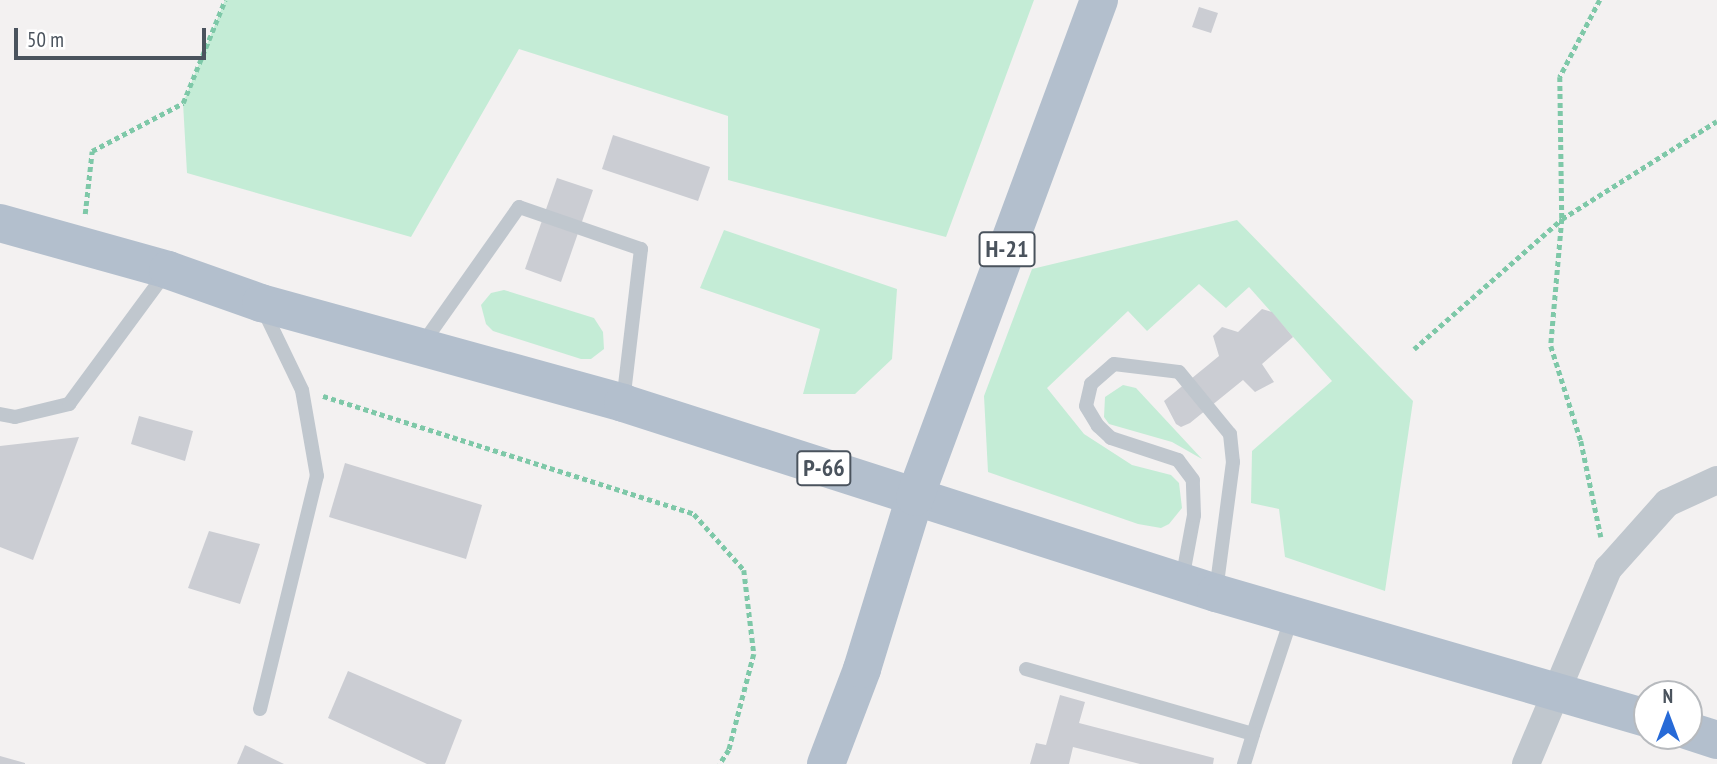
<!DOCTYPE html>
<meta charset="utf-8">
<style>
body{margin:0}
#map{position:relative;width:1717px;height:764px;overflow:hidden;background:#f3f1f1;font-family:"PT Sans Narrow",sans-serif}
div>[style]{position:absolute}
[style*='--x']{left:calc(var(--x)*1px);top:calc(var(--y)*1px);width:calc(var(--w)*1px);rotate:calc(var(--a)*1deg)}
.green>*{inset:0;background:#c4ecd6}
.building>*{inset:0;background:#cbcdd3}
.path>*{height:4.5px;margin-top:-2.25px;transform-origin:0;background:repeating-linear-gradient(90deg,#7ec8a8 0 5px,transparent 0 8.5px)}
.service>*{height:14px;margin:-7px;padding:0 7px;transform-origin:7px;border-radius:7px;background:#c0c7ce}
.minor>*{height:28px;margin:-14px;padding:0 14px;transform-origin:14px;border-radius:14px;background:#c0c7ce}
.primary>*{height:38px;margin:-19px;padding:0 19px;transform-origin:19px;border-radius:19px;background:#b3bfcd}
span{translate:-50% -50%;white-space:nowrap;text-align:center;line-height:1.15;-webkit-text-stroke:6px #fff;paint-order:stroke}
.shield-label span{padding:2px 5px;background:#fff;border:2px solid;border-radius:5px;-webkit-text-stroke-width:0}
.shield-label{font-size:24px;color:#4a535d;font-weight:700}
.north{position:absolute;left:1633px;top:680px;width:70px;height:70px;box-sizing:border-box;background:#fff;border:2px solid #b7babe;border-radius:50%;rotate:0deg;font-size:19px;font-weight:700;line-height:28px;text-align:center;color:#4a535d}
.north::after{content:'';display:block;margin:auto;width:24px;height:32px;background:#276ad7;clip-path:polygon(50% 0,100% 100%,50% 72%,0 100%)}
.scale{position:absolute;left:14px;top:28px;width:192px;height:32px;box-sizing:border-box;border:4px solid #4a535d;border-top:0;padding-left:9px;font-size:21px;line-height:24px;white-space:nowrap;color:#4a535d;-webkit-text-stroke:5px #fff;paint-order:stroke}
</style>
<div id="map">
<div class="green">
<i style="clip-path:polygon(225px 0,1034px 0,946px 237px,728px 180px,728px 116px,519px 49px,411px 237px,187px 173px,183px 103px)"></i>
<i style="clip-path:polygon(1237px 220px,1413px 401px,1385px 591px,1285px 557px,1279px 509px,1251px 503px,1252px 451px,1332px 381px,1249px 287px,1226px 308px,1199px 284px,1147px 331px,1128px 311px,1047px 388px,1084px 434px,1132px 465px,1171px 475px,1179px 483px,1182px 508px,1169px 524px,1161px 528px,1138px 524px,988px 472px,984px 396px,1032px 269px)"></i>
<i style="clip-path:polygon(724px 230px,897px 289px,892px 359px,855px 394px,803px 394px,820px 329px,700px 288px)"></i>
<i style="clip-path:polygon(504px 290px,594px 318px,603px 332px,604px 349px,591px 359px,581px 359px,493px 331px,486px 324px,481px 305px,491px 293px)"></i>
<i style="clip-path:polygon(1123px 385px,1136px 388px,1202px 459px,1172px 442px,1109px 424px,1104px 417px,1105px 397px)"></i>
</div>
<div class="building">
<i style="clip-path:polygon(1199px 7px,1218px 13px,1211px 33px,1192px 27px)"></i>
<i style="clip-path:polygon(613px 135px,710px 167px,698px 201px,602px 169px)"></i>
<i style="clip-path:polygon(557px 178px,593px 190px,561px 282px,525px 269px)"></i>
<i style="clip-path:polygon(1262px 309px,1272px 312px,1293px 337px,1262px 364px,1274px 382px,1255px 392px,1243px 380px,1190px 423px,1181px 427px,1176px 424px,1164px 401px,1219px 356px,1213px 336px,1222px 327px,1238px 332px)"></i>
<i style="clip-path:polygon(139px 416px,193px 431px,185px 461px,131px 444px)"></i>
<i style="clip-path:polygon(79px 437px,33px 560px,0 547px,0 446px)"></i>
<i style="clip-path:polygon(345px 463px,482px 505px,466px 559px,329px 517px)"></i>
<i style="clip-path:polygon(209px 531px,260px 544px,240px 604px,188px 588px)"></i>
<i style="clip-path:polygon(348px 671px,462px 720px,445px 764px,427px 764px,328px 718px)"></i>
<i style="clip-path:polygon(1060px 695px,1085px 702px,1079px 723px,1214px 758px,1213px 764px,1140px 764px,1073px 747px,1069px 764px,1030px 764px,1036px 743px,1046px 745px)"></i>
<i style="clip-path:polygon(245px 745px,284px 764px,237px 764px)"></i>
<i style="clip-path:polygon(0 756px,25px 763px,25px 764px,0 764px)"></i>
</div>
<div class="path">
<i style="--x:1600;--y:0;--w:87;--a:117.5"></i>
<i style="--x:1560;--y:77;--w:142;--a:89.2"></i>
<i style="--x:1562;--y:219;--w:127;--a:95"></i>
<i style="--x:1551;--y:346;--w:100;--a:72.5"></i>
<i style="--x:1581;--y:441;--w:98;--a:78.2"></i>
<i style="--x:85;--y:214;--w:63;--a:-83.7"></i>
<i style="--x:92;--y:151;--w:103;--a:-27.8"></i>
<i style="--x:183;--y:103;--w:111;--a:-67.8"></i>
<i style="--x:1414;--y:349;--w:197;--a:-41.3"></i>
<i style="--x:1562;--y:219;--w:183;--a:-32.3"></i>
<i style="--x:323;--y:396;--w:389;--a:17.6"></i>
<i style="--x:694;--y:514;--w:75;--a:48.2"></i>
<i style="--x:744;--y:570;--w:85;--a:83.2"></i>
<i style="--x:754;--y:654;--w:99;--a:104.6"></i>
<i style="--x:729;--y:750;--w:17;--a:123"></i>
</div>
<div class="service">
<i style="--x:421;--y:346;--w:170;--a:-54.8"></i>
<i style="--x:519;--y:207;--w:129;--a:19"></i>
<i style="--x:641;--y:249;--w:154;--a:96.7"></i>
<i style="--x:0;--y:414;--w:15;--a:11"></i>
<i style="--x:15;--y:417;--w:56;--a:-13.5"></i>
<i style="--x:69;--y:404;--w:165;--a:-53.6"></i>
<i style="--x:1182;--y:580;--w:66;--a:-79.5"></i>
<i style="--x:1194;--y:515;--w:35;--a:-92"></i>
<i style="--x:1193;--y:480;--w:25;--a:-127"></i>
<i style="--x:1178;--y:460;--w:71;--a:-161.8"></i>
<i style="--x:1111;--y:438;--w:18;--a:-137"></i>
<i style="--x:1098;--y:426;--w:23;--a:-121"></i>
<i style="--x:1086;--y:406;--w:23;--a:-77"></i>
<i style="--x:1091;--y:384;--w:30;--a:-41"></i>
<i style="--x:1114;--y:364;--w:65;--a:7"></i>
<i style="--x:1179;--y:372;--w:80;--a:50.6"></i>
<i style="--x:1230;--y:434;--w:28;--a:84"></i>
<i style="--x:1233;--y:462;--w:130;--a:97.5"></i>
<i style="--x:1026;--y:669;--w:236;--a:16"></i>
<i style="--x:1253;--y:734;--w:124;--a:-71.7"></i>
<i style="--x:260;--y:709;--w:240;--a:-76.3"></i>
<i style="--x:317;--y:476;--w:87;--a:-99.9"></i>
<i style="--x:302;--y:390;--w:88;--a:-115.7"></i>
<i style="--x:1244;--y:764;--w:31;--a:-73"></i>
</div>
<div class="minor">
<i style="--x:1526;--y:764;--w:212;--a:-67.2"></i>
<i style="--x:1608;--y:569;--w:89;--a:-48.2"></i>
<i style="--x:1667;--y:503;--w:55;--a:-24.7"></i>
</div>
<div class="primary">
<i style="--x:0;--y:223;--w:174;--a:15.6"></i>
<i style="--x:168;--y:270;--w:99;--a:19.5"></i>
<i style="--x:261;--y:303;--w:376;--a:15.4"></i>
<i style="--x:623;--y:403;--w:623;--a:17.77"></i>
<i style="--x:1216;--y:593;--w:449;--a:16.2"></i>
<i style="--x:1689;--y:731;--w:29;--a:18"></i>
<i style="--x:826;--y:764;--w:102;--a:-69.2"></i>
<i style="--x:862;--y:669;--w:180;--a:-72.9"></i>
<i style="--x:915;--y:497;--w:530;--a:-69.68"></i>
</div>
<div class="shield-label">
<span style="left:1007px;top:249px">Н-21</span>
<span style="left:824px;top:468px">Р-66</span>
</div>
<div class="north">N</div>
<div class="scale">50 m</div>
</div>
